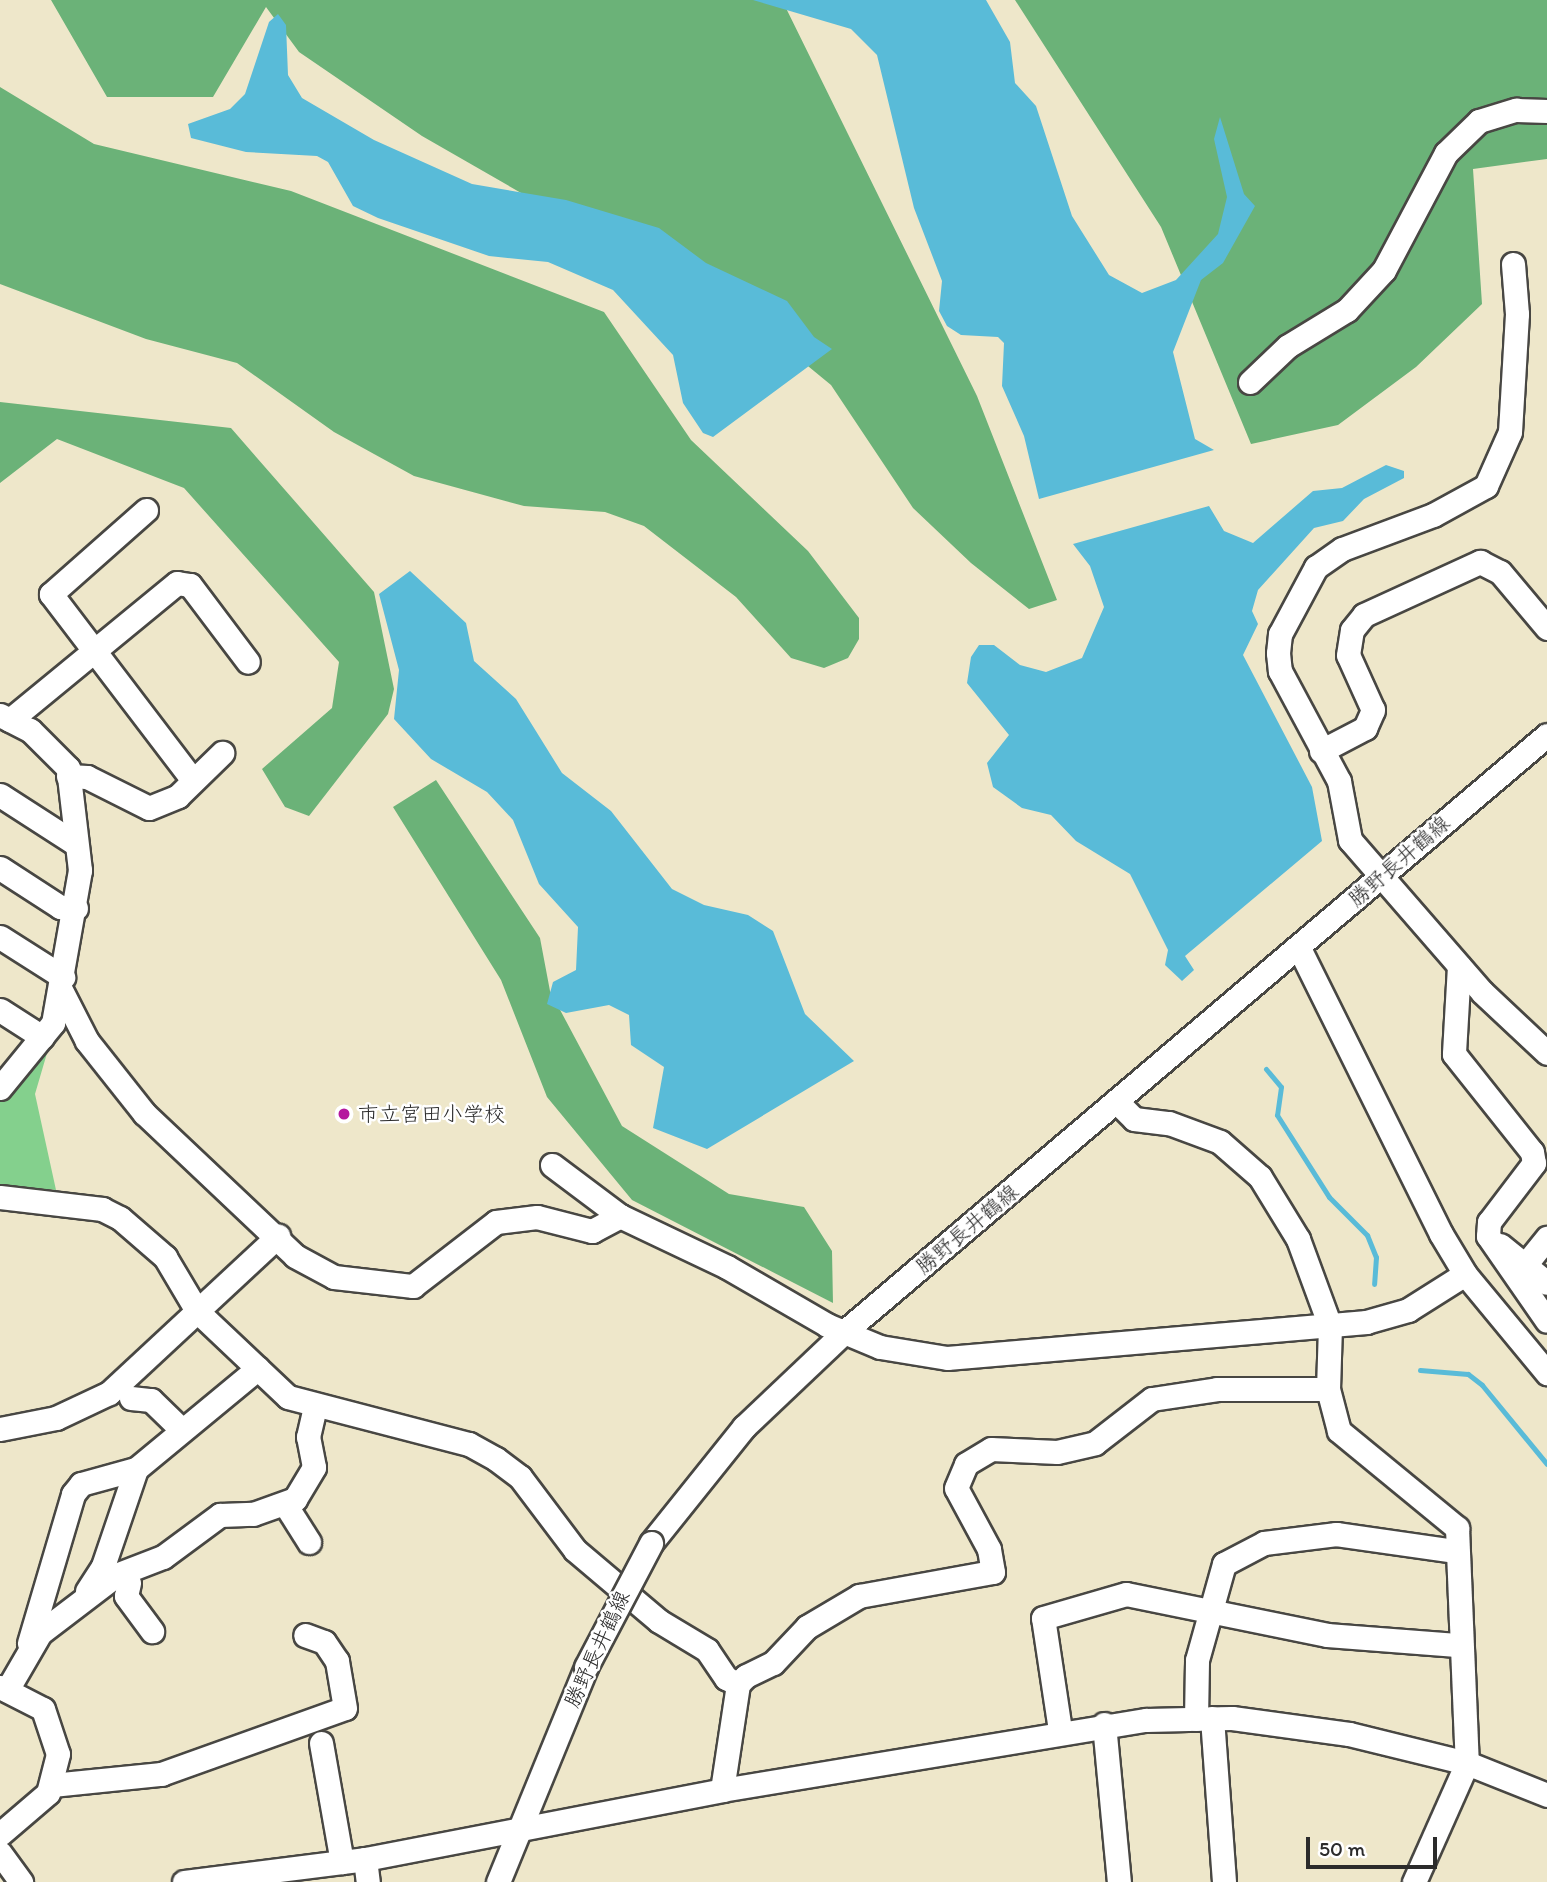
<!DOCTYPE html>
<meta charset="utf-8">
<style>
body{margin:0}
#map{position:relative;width:1547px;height:1882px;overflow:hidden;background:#eee7ca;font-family:Itim,"Klee One",sans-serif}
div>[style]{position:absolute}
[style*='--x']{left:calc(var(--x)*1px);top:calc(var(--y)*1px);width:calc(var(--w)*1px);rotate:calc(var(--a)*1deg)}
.green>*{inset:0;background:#84d08d}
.forest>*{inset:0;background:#6bb278}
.water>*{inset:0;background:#59bbd8}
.stream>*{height:5px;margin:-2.5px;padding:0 2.5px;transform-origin:2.5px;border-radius:2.5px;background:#59bbd8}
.roads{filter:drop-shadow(2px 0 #484743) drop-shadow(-2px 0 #484743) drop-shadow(0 2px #484743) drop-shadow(0 -2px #484743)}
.minor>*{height:23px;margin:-11.5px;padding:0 11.5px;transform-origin:11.5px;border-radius:11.5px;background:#fff}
.bridges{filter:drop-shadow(2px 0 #484743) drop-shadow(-2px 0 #484743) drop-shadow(0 2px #484743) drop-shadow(0 -2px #484743)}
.minor-bridge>*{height:23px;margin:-11.5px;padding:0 11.5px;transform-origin:11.5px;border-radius:11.5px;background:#fff}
.dots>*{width:19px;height:19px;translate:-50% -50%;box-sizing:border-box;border:4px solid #fff;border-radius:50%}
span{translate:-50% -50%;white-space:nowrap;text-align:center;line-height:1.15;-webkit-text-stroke:5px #fff;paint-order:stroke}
.street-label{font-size:21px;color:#2b2b2b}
.poi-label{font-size:21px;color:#2b2b2b}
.left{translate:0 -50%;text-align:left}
.scale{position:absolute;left:1306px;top:1837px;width:131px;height:32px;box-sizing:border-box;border:4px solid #2b2b2b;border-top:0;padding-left:9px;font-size:21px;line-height:24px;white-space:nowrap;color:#2b2b2b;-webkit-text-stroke:5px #fff;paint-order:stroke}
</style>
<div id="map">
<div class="green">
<i style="clip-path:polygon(50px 1043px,35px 1094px,56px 1190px,0 1185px,0 1098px)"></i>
</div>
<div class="forest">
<i style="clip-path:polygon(51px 0,782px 0,977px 396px,1057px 600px,1029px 609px,971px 563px,913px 508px,831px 385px,701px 278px,582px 228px,422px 136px,299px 52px,266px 7px,213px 97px,107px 97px)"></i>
<i style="clip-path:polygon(1015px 0,1547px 0,1547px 159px,1473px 169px,1482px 304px,1416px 367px,1338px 425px,1251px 444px,1161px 227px)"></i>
<i style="clip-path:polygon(0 87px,94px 144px,291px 191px,604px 312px,691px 440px,808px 551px,859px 618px,859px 639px,848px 658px,824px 668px,791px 658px,736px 597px,644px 526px,605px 512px,524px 506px,414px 476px,334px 432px,237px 363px,146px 339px,0 284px)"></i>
<i style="clip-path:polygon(0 402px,231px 428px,374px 592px,394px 689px,388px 714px,309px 816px,285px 807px,262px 769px,332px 708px,339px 662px,184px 488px,57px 439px,0 483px)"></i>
<i style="clip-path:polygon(436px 780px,540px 938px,550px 991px,622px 1126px,729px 1194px,804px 1207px,832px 1251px,833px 1303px,632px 1200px,547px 1097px,501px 980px,393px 807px)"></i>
</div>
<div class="water">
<i style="clip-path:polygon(753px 0,986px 0,1010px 42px,1015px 83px,1036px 106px,1072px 216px,1109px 275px,1142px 293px,1176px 280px,1218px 234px,1227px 197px,1214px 139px,1220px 117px,1244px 194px,1255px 206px,1223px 263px,1201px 280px,1173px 352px,1195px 439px,1214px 450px,1039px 499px,1024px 436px,1002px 386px,1004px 343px,998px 337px,961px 335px,947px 326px,939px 311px,942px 281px,914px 208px,877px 55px,851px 29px)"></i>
<i style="clip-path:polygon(278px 14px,286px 25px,288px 75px,302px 98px,374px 140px,472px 184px,566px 200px,659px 228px,706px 263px,787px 301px,814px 337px,832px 349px,713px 437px,703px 433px,683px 403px,673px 355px,613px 290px,548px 262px,489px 256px,378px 218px,353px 206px,328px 162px,317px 156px,246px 152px,191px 138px,188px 124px,230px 109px,245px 94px,269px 22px)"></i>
<i style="clip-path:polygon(1386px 465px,1404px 471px,1404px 478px,1364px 499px,1343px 521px,1314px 528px,1258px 590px,1252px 611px,1258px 624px,1243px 655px,1312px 787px,1322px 841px,1185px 956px,1194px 970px,1182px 981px,1165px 965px,1168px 950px,1130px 874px,1076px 841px,1051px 815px,1022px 808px,993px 787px,987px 763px,1009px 735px,967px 683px,971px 657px,979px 645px,994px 645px,1020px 665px,1046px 672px,1082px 658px,1104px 607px,1090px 566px,1073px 544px,1209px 506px,1224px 531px,1253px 543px,1313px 491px,1342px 488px)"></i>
<i style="clip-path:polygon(410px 571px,466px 623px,474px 661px,516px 699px,562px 773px,611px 811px,672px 889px,704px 905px,748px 915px,773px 931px,805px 1014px,854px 1061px,707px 1149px,653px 1128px,664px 1067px,631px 1045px,629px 1015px,609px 1005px,566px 1013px,547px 1004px,553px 982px,576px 970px,578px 927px,539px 884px,513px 820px,487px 792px,431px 759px,394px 719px,399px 670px,379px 594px)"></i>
</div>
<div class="stream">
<i style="--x:1266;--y:1069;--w:23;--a:50"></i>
<i style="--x:1281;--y:1087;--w:28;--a:98"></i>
<i style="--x:1277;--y:1115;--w:97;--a:57.6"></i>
<i style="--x:1329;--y:1197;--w:54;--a:45"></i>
<i style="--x:1367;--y:1235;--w:24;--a:68"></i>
<i style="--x:1376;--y:1257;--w:27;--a:94"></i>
<i style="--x:1420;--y:1370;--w:48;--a:4.8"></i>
<i style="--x:1468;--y:1374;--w:18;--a:38"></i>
<i style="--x:1482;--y:1385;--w:102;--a:50.6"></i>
</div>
<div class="roads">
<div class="minor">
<i style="--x:1513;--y:264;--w:50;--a:85.4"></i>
<i style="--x:1517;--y:314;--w:118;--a:93.4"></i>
<i style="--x:1510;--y:432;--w:59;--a:114"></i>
<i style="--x:1486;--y:486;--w:60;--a:151.3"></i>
<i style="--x:1433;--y:515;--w:97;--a:159.5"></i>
<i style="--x:1342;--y:549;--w:32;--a:145"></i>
<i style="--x:1316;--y:567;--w:76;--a:118.2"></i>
<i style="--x:1280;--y:634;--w:19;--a:96"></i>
<i style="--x:1278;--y:653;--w:18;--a:84"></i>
<i style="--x:1280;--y:671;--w:125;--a:61.8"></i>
<i style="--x:1339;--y:781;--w:60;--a:79.4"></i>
<i style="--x:1350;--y:840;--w:201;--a:49"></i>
<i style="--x:1482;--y:992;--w:89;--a:43.2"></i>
<i style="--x:1250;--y:382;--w:52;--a:-43.5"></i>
<i style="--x:1288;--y:346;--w:69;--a:-31.4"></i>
<i style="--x:1347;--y:310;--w:54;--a:-47.2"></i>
<i style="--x:1384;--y:270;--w:132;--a:-62.1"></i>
<i style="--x:1446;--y:153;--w:46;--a:-44.1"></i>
<i style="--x:1479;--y:121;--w:39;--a:-17"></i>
<i style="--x:1516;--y:110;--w:31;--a:2"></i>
<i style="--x:146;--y:510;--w:127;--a:138.5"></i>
<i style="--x:51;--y:594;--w:233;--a:52.7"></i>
<i style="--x:0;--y:715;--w:34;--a:27"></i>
<i style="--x:30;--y:730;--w:54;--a:45"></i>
<i style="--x:68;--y:768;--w:103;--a:83.3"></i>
<i style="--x:80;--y:870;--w:155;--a:100"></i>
<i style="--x:53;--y:1023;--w:84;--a:129.2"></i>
<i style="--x:10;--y:720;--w:216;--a:-39.4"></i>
<i style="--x:177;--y:583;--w:13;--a:9"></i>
<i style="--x:190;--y:585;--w:96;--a:53"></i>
<i style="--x:1321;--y:751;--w:50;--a:-27.6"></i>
<i style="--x:1365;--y:728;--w:20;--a:-66"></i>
<i style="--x:1373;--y:710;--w:60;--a:-114.4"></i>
<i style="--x:1348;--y:655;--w:25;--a:-81"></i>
<i style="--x:1352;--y:630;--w:19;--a:-51"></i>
<i style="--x:1364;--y:615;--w:128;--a:-24.6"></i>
<i style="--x:1480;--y:562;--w:22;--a:27"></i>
<i style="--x:1500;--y:572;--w:73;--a:50"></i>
<i style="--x:68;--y:776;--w:19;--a:3"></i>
<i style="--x:87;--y:777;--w:69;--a:26.6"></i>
<i style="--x:149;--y:808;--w:31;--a:-22"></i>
<i style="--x:178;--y:796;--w:62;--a:-44.3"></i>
<i style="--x:0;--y:795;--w:90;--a:32.8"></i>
<i style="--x:0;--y:868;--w:72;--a:33"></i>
<i style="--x:60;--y:907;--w:16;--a:4"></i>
<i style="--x:0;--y:937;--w:75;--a:32.4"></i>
<i style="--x:1299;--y:948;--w:319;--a:63.6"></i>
<i style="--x:1441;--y:1234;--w:47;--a:59"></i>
<i style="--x:1465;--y:1274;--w:129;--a:50.4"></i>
<i style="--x:1459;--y:966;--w:88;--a:93.3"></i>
<i style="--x:1454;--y:1054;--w:125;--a:51.5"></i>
<i style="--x:1532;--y:1152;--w:11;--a:80"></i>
<i style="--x:1534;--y:1163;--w:74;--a:127.3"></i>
<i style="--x:1489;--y:1222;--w:14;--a:94"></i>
<i style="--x:1488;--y:1236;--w:103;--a:55.2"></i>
<i style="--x:61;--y:990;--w:57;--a:63"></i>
<i style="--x:87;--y:1041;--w:92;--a:51.6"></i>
<i style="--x:144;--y:1113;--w:208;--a:43.4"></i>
<i style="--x:295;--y:1256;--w:44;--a:28.3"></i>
<i style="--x:334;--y:1277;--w:80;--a:6.5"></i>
<i style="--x:413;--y:1286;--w:105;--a:-37.6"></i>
<i style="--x:496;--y:1222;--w:41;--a:-7"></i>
<i style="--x:537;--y:1217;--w:57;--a:14.3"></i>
<i style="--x:592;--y:1231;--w:32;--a:-28"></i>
<i style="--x:0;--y:1010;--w:50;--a:32.7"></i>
<i style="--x:1117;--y:1102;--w:24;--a:45"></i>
<i style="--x:1134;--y:1119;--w:35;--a:7"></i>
<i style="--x:1169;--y:1123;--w:54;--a:20.4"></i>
<i style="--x:1220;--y:1142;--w:53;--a:41.2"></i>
<i style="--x:1260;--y:1177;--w:73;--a:58.5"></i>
<i style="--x:1298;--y:1239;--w:93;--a:69.8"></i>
<i style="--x:1330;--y:1326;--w:63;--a:91.8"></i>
<i style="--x:1328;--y:1389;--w:43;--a:75.3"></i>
<i style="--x:1339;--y:1431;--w:153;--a:39.4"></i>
<i style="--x:1457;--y:1528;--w:235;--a:87.6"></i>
<i style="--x:1467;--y:1763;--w:130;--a:114"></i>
<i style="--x:552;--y:1165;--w:85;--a:36.9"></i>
<i style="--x:620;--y:1216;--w:119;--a:25.5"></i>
<i style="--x:727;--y:1267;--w:116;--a:30.1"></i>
<i style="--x:827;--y:1325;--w:57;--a:22.5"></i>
<i style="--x:880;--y:1347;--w:68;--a:9.3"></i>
<i style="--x:947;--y:1358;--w:421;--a:-4.9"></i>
<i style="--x:1366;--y:1322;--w:44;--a:-15.9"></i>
<i style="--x:1408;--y:1310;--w:67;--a:-32.3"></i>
<i style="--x:0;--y:1197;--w:103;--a:6.7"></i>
<i style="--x:102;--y:1209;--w:20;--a:27"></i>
<i style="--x:120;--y:1218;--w:60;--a:40.9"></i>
<i style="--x:165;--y:1257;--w:63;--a:59.3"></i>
<i style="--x:197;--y:1311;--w:125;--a:43.4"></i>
<i style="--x:288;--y:1397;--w:187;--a:14.6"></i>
<i style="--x:469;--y:1444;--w:31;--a:29"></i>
<i style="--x:496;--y:1459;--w:30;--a:37"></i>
<i style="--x:520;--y:1477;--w:91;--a:53"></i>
<i style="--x:575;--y:1550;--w:110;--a:40.2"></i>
<i style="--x:659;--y:1621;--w:56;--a:31.1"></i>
<i style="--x:707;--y:1650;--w:34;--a:56"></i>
<i style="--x:726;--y:1678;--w:13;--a:27"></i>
<i style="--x:1500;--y:1245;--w:60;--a:39"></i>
<i style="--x:1525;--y:1265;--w:35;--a:-51"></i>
<i style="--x:131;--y:1398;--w:20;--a:6"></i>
<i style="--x:151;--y:1400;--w:43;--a:44.1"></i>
<i style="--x:0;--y:1429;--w:57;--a:-11.1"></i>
<i style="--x:56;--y:1418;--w:59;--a:-25.3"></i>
<i style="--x:109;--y:1393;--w:231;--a:-42.9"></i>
<i style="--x:285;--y:1504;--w:45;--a:57.7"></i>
<i style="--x:651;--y:1543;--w:149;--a:-51.3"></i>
<i style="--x:744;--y:1427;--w:138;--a:-43.5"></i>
<i style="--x:844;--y:1332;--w:922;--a:-40.34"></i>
<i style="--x:129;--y:1583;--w:13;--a:103"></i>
<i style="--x:126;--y:1596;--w:44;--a:53.4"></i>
<i style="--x:87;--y:1591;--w:30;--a:-57"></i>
<i style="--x:103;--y:1566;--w:102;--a:-71.2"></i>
<i style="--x:136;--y:1469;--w:158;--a:-39.6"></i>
<i style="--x:29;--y:1643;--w:155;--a:-73.5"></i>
<i style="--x:73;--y:1494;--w:13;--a:-51"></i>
<i style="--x:81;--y:1484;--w:57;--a:-15.3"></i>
<i style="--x:0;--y:1687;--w:48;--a:27.1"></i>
<i style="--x:43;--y:1709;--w:47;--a:71.6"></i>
<i style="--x:58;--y:1754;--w:40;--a:104.4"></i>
<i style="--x:48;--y:1793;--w:63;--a:139.5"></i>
<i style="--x:7;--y:1690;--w:66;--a:-59.9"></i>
<i style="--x:40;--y:1633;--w:96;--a:-37.3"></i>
<i style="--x:116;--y:1575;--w:50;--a:-21"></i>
<i style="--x:163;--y:1557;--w:71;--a:-36.4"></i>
<i style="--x:220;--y:1515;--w:33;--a:-2"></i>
<i style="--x:253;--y:1514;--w:45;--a:-19.7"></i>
<i style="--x:295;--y:1499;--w:37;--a:-59"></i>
<i style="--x:314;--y:1467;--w:31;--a:-101"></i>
<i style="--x:308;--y:1437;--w:31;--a:-77"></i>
<i style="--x:1212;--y:1718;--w:164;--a:85.8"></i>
<i style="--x:1196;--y:1719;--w:59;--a:-89"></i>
<i style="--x:1197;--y:1660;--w:100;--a:-74.3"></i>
<i style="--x:1224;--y:1564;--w:45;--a:-27.7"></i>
<i style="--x:1264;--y:1543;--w:73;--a:-7.1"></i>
<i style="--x:1336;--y:1534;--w:121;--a:8.1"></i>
<i style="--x:1104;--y:1724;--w:159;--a:84.6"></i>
<i style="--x:1060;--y:1730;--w:113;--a:-98.6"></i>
<i style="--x:1043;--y:1618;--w:86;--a:-16.1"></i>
<i style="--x:1126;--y:1594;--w:205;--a:11.5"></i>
<i style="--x:1327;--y:1635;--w:130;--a:4.4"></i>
<i style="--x:321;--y:1743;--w:121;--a:80"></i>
<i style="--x:52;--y:1785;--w:110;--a:-5.8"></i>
<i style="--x:161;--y:1774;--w:195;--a:-19.7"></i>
<i style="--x:345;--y:1708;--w:48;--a:-99.7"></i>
<i style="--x:337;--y:1661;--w:23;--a:-124"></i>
<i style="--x:324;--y:1642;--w:20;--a:-160"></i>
<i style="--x:722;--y:1790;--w:107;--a:-81.4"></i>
<i style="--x:738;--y:1684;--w:11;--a:-45"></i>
<i style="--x:746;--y:1676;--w:30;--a:-26"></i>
<i style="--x:773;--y:1663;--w:50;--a:-46.6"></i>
<i style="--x:807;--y:1627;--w:61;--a:-30.8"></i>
<i style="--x:859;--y:1596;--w:136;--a:-10.2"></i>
<i style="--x:993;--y:1572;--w:23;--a:-100"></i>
<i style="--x:989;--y:1549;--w:69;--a:-118.4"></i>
<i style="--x:956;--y:1488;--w:26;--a:-67"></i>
<i style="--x:966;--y:1464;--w:29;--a:-31"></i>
<i style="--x:991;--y:1449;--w:66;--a:2.6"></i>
<i style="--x:1057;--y:1452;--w:39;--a:-13"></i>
<i style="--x:1095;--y:1443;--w:72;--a:-37.7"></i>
<i style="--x:1152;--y:1399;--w:66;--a:-8.7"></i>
<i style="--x:1217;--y:1389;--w:111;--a:0"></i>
<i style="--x:0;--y:1853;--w:36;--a:54"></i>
<i style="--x:365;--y:1859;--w:23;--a:83"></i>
<i style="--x:184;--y:1882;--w:182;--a:-7.2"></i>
<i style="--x:365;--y:1859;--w:364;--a:-10.9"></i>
<i style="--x:722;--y:1790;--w:430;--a:-9.4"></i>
<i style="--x:1146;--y:1720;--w:86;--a:-1.3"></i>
<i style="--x:1232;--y:1718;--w:118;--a:7.8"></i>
<i style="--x:1349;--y:1734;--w:122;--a:13.8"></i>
<i style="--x:1467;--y:1763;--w:86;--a:21.8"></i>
<i style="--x:498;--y:1882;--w:232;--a:-67.7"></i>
</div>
</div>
<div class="bridges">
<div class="minor-bridge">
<i style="--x:586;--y:1667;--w:140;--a:-62.3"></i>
</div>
</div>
<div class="dots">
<i style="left:344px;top:1114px;background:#b5179e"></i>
</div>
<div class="street-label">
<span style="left:1399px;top:861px;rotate:-41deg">勝野長井鶴線</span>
<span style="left:967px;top:1229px;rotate:-40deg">勝野長井鶴線</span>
<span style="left:597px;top:1649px;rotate:-65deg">勝野長井鶴線</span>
</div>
<div class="poi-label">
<span class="left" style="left:358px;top:1114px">市立宮田小学校</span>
</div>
<div class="scale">50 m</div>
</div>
